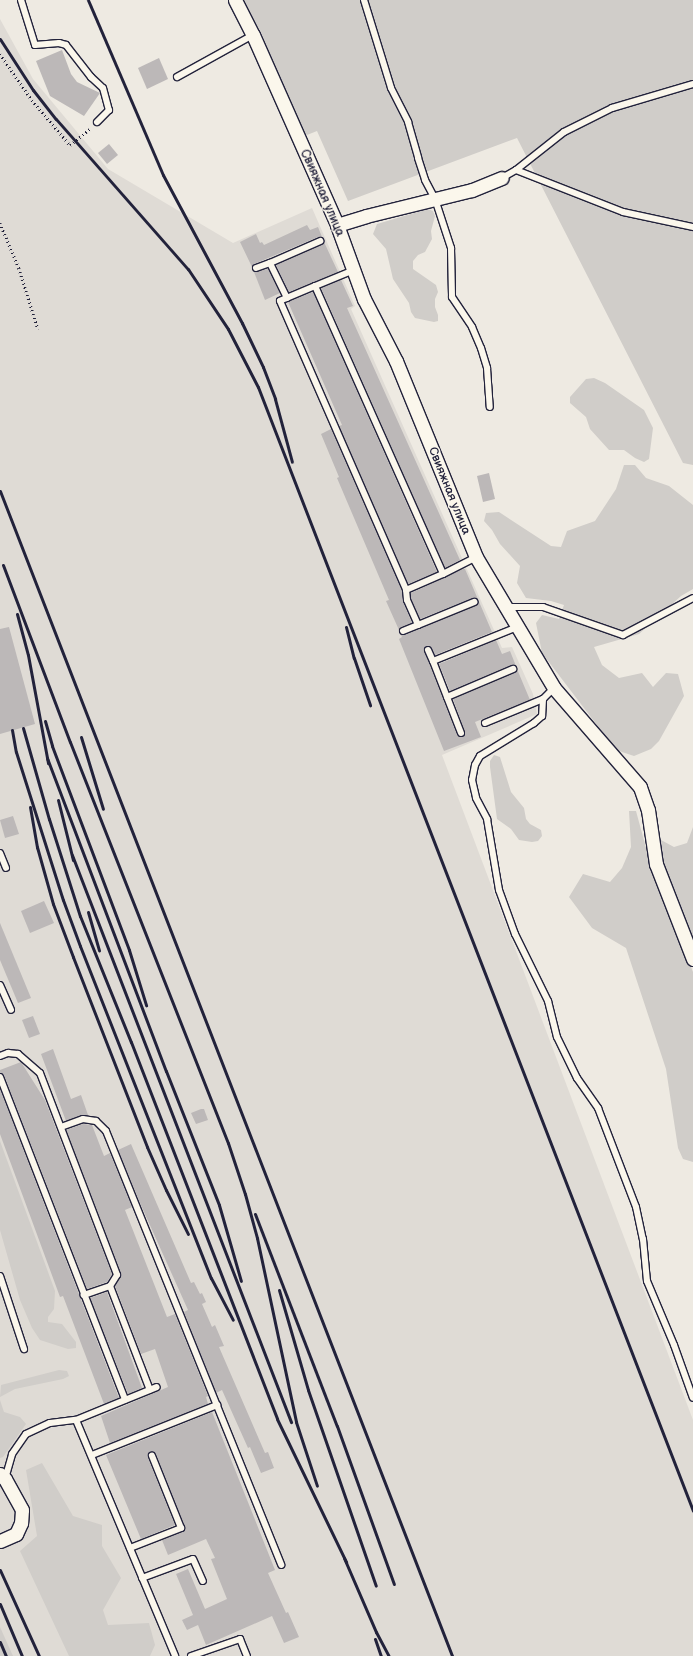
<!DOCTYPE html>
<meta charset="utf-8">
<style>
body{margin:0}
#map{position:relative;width:693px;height:1656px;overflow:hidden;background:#eeeae2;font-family:"Balsamiq Sans",sans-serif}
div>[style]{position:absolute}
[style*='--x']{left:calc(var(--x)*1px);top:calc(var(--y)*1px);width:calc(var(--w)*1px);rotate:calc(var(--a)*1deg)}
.built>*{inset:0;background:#dfdbd5}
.green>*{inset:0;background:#d0cdc9}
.building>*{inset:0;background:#bcb8b8}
.path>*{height:2.5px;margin-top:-1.25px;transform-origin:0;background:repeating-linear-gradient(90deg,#22223b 0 1px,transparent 0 4px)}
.roads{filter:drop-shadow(1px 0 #22223b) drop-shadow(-1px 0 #22223b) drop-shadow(0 1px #22223b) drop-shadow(0 -1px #22223b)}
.service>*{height:6px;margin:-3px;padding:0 3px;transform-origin:3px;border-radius:3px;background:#fbf7ec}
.minor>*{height:13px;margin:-6.5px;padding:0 6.5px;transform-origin:6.5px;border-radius:6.5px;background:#fbf7ec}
.rail>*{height:3px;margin:-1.5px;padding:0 1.5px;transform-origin:1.5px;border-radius:1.5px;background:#22223b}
span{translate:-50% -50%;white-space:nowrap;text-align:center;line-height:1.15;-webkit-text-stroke:3px #fbf7ec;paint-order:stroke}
.street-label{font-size:12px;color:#22223b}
</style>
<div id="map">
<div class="built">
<i style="clip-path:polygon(0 19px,33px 79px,108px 169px,233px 243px,312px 208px,355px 306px,351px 309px,502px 648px,512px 647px,533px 694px,537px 714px,442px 755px,693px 1420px,693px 1656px,2px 1656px,0 1652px)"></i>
</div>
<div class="green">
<i style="clip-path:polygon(242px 0,693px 0,693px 465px,683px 463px,517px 138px,348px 201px,317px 131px,307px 135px,301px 131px,261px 32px)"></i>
<i style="clip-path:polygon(428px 209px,433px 211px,435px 216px,431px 231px,432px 239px,425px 252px,418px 255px,413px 261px,413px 269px,436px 285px,438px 292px,435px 299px,435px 307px,438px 315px,438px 321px,434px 322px,415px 318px,411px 312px,409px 303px,393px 279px,386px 249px,373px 234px,377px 224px)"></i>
<i style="clip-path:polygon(594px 378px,605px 383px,644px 410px,653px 428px,649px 459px,644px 462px,635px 458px,624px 450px,609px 450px,590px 429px,586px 417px,570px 403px,570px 397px,586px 379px)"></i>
<i style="clip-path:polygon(624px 465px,635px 465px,646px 478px,669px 486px,693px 505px,693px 589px,681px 596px,639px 634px,594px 647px,602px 665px,619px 678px,642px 673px,653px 687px,666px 673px,678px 674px,684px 696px,659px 741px,651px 749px,634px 756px,616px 750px,542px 653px,536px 623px,542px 615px,559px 619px,564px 605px,551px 601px,526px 598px,517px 583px,520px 566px,500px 544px,492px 530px,484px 521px,486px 513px,499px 512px,551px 546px,561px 547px,567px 531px,595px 521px,616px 489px)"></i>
<i style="clip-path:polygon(494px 755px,500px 757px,511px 792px,524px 808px,526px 819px,530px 824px,541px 830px,542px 836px,538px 841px,532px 842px,519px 840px,511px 829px,497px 819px,490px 767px,490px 761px)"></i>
<i style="clip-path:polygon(629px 811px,636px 811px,649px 859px,693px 972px,693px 1162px,683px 1159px,678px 1148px,666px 1069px,626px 948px,592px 928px,569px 897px,583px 874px,610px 882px,622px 868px,631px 847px)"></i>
<i style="clip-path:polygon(693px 827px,693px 950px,654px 845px,661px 840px,674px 847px,687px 843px)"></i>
<i style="clip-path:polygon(0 1141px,55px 1291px,54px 1309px,48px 1317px,48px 1322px,62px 1324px,76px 1342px,76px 1348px,68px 1349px,40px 1340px,32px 1328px,20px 1300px,0 1230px)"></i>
<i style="clip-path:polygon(59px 1370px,67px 1371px,69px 1376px,63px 1379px,15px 1389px,0 1397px,1px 1385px)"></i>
<i style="clip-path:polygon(0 1400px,4px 1412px,20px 1417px,26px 1424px,3px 1457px,0 1458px)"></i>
<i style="clip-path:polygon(42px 1463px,73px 1516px,102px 1525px,102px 1546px,121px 1578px,103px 1610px,108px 1625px,149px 1623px,155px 1645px,150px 1656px,69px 1656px,20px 1551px,37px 1536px,26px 1470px)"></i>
<i style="clip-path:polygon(0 1627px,13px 1656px,0 1656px)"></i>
</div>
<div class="building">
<i style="clip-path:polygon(62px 50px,71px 74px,77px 82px,100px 93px,84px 116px,50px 96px,36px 61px)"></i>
<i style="clip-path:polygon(159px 58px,168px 79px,147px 89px,138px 68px)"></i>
<i style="clip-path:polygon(109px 144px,118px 155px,107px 164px,98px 153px)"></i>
<i style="clip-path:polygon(307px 225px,310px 230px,318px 227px,322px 237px,318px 237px,254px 264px,252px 267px,240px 242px,256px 234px,260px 243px,262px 242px,264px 245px)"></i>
<i style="clip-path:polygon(324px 242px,338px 272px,289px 292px,276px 265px,322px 245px)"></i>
<i style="clip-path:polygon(268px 269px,280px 293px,265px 300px,254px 272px)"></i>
<i style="clip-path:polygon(341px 280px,353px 306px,347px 308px,460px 560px,445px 568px,321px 288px)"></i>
<i style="clip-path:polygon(313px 292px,437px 572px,408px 584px,339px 426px,342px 425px,288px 302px)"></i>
<i style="clip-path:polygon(331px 429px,402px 591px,403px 602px,412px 623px,401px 627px,399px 630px,386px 601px,389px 600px,337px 478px,339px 477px,321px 434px)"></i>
<i style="clip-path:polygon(489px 473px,495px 499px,483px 502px,477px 476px)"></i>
<i style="clip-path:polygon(463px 569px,465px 569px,492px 632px,435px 655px,430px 646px,426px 646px,424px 650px,457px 735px,462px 737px,465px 732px,453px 699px,515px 673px,517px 669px,530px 700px,475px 722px,481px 737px,444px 751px,399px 639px,402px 637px,401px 635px,405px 635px,477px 605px,478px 600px,473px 598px,420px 619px,411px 599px,411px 593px)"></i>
<i style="clip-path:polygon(9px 627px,35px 724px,0 734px,0 629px)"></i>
<i style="clip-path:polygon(496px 640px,502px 654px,510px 651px,516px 666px,511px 665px,450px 691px,439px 664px)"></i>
<i style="clip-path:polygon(13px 816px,19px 834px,5px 838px,0 820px)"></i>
<i style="clip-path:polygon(44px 901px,54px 923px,30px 933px,21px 911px)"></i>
<i style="clip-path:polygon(0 923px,31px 998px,18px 1003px,0 960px)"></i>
<i style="clip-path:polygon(33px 1016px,40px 1034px,29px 1038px,22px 1020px)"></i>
<i style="clip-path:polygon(53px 1049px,71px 1099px,81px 1095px,88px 1115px,81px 1115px,66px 1121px,41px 1054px)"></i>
<i style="clip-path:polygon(21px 1062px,45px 1100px,112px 1274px,107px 1282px,87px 1289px,4px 1075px,0 1073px,0 1070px)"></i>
<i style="clip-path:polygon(0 1089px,119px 1398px,104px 1404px,63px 1296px,60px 1297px,0 1134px)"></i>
<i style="clip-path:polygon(201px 1109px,204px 1109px,208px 1120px,196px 1124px,191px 1113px)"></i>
<i style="clip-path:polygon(83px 1124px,92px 1125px,104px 1156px,110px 1153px,132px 1207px,125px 1210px,167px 1317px,175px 1314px,208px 1396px,206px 1397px,208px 1404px,110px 1443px,101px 1416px,168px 1387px,155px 1349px,141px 1354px,115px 1286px,121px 1273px,66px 1130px)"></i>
<i style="clip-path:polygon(131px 1144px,191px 1283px,194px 1282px,200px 1294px,202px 1293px,206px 1302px,202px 1304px,212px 1327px,215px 1325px,224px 1346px,219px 1347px,265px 1453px,268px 1452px,274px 1468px,261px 1473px,250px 1447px,248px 1448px,222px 1390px,216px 1393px,184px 1312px,188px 1310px,140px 1203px,118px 1150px)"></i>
<i style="clip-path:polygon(107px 1292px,142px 1388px,128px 1394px,90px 1298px)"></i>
<i style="clip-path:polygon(212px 1412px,275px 1570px,268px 1573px,286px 1613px,288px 1612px,299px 1637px,284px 1643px,272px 1616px,206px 1645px,198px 1625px,187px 1630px,182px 1620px,193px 1615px,176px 1574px,188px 1569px,205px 1609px,227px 1599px,211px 1559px,215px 1558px,206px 1539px,168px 1555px,162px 1540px,183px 1532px,185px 1527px,156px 1454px,152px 1452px,148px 1454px,148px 1458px,175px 1525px,141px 1539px,106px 1455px)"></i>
</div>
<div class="path">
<i style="--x:0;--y:54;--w:56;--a:55.2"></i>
<i style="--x:32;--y:100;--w:59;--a:49.8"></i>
<i style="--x:70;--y:145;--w:27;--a:-39"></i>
<i style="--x:0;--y:223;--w:49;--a:67.1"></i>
<i style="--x:19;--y:268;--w:64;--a:72.7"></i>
</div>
<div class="roads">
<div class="service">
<i style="--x:21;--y:0;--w:47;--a:72.7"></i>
<i style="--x:35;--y:45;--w:24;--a:-5"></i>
<i style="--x:59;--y:43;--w:7;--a:16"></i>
<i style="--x:66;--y:45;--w:41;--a:52"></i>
<i style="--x:91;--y:77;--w:16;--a:43"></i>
<i style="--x:103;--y:88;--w:23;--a:75"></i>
<i style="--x:109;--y:110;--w:17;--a:135"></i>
<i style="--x:364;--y:0;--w:92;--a:72.9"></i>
<i style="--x:391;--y:88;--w:38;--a:63"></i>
<i style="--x:408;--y:122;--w:37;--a:74"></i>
<i style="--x:418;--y:158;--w:23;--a:72"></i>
<i style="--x:425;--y:180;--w:21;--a:62"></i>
<i style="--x:435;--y:199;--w:52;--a:71.9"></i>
<i style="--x:451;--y:248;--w:49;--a:88.8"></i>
<i style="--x:452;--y:297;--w:36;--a:56"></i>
<i style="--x:472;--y:327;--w:23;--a:67"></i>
<i style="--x:481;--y:348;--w:21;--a:73"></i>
<i style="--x:487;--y:368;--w:39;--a:86"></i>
<i style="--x:177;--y:77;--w:87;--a:-28.9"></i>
<i style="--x:516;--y:170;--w:115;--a:21.4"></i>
<i style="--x:623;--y:212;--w:72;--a:12.1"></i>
<i style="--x:502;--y:178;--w:16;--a:-30"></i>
<i style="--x:516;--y:170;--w:61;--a:-38.4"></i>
<i style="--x:564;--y:132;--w:54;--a:-26.6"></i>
<i style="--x:612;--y:108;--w:84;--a:-16.5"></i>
<i style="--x:256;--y:268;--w:15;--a:-20"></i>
<i style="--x:354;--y:270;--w:42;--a:157.7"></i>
<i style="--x:315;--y:286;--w:315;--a:66"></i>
<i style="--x:443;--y:574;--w:37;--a:-27"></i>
<i style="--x:315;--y:286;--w:38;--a:157"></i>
<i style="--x:280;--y:301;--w:315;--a:66.4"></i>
<i style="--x:406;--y:590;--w:40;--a:-23.4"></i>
<i style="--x:287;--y:298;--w:39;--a:-116"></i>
<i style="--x:270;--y:263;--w:55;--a:-23.7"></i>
<i style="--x:406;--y:590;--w:10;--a:84"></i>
<i style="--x:407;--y:600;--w:27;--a:66"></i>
<i style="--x:418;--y:625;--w:61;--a:-22.3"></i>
<i style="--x:507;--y:607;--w:36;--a:0"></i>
<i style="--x:543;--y:607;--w:85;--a:19.3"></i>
<i style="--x:623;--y:635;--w:79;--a:-27.9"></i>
<i style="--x:403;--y:631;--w:16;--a:-22"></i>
<i style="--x:428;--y:650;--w:12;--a:66"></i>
<i style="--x:447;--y:697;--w:72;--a:-23"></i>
<i style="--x:543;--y:699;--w:17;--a:93"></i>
<i style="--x:542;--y:716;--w:11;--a:139"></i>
<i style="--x:534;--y:723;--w:63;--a:148.6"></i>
<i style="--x:480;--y:756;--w:10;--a:119"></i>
<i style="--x:475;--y:765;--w:15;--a:101"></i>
<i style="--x:472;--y:780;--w:18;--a:77"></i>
<i style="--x:476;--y:798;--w:24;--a:62"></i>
<i style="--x:487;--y:819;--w:72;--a:80.4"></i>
<i style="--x:499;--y:890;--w:47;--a:70"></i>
<i style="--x:515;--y:934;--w:75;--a:63.8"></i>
<i style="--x:548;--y:1001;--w:37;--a:76"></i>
<i style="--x:557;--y:1037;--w:46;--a:64"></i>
<i style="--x:577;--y:1078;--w:37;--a:55"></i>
<i style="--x:598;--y:1108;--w:106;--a:69"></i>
<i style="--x:636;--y:1207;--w:33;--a:78"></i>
<i style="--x:643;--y:1239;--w:42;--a:84.6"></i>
<i style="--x:647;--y:1281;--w:69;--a:67.1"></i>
<i style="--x:674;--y:1345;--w:56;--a:70.3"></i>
<i style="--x:485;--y:723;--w:63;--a:-22.5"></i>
<i style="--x:543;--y:699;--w:16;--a:-45"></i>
<i style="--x:461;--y:733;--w:77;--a:-111.3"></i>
<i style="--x:433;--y:661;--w:91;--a:-22"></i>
<i style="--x:0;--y:853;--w:16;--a:68"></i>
<i style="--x:0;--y:985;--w:27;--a:66"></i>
<i style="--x:0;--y:1056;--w:9;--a:-21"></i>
<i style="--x:8;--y:1053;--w:10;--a:6"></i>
<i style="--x:18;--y:1054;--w:29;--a:41"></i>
<i style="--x:40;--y:1073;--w:216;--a:69.1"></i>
<i style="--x:117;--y:1275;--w:13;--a:122"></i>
<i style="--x:110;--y:1286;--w:28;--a:161"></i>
<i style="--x:0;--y:1077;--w:346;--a:68.8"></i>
<i style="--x:61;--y:1127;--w:23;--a:-20"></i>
<i style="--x:83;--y:1119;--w:13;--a:9"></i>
<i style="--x:96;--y:1121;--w:14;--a:45"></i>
<i style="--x:106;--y:1131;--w:468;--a:68"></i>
<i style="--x:0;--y:1276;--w:77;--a:71.8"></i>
<i style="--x:110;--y:1286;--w:111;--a:69"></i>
<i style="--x:76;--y:1420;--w:87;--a:-22.2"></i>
<i style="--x:92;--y:1455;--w:135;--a:-21.8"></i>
<i style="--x:5;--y:1479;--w:26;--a:-74"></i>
<i style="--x:12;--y:1454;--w:24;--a:-55"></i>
<i style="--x:26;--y:1434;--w:26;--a:-25"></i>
<i style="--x:50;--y:1423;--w:26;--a:-7"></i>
<i style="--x:76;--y:1420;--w:256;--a:67.2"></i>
<i style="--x:130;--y:1548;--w:55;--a:-21.4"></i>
<i style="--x:181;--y:1528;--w:78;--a:-111.9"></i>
<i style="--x:142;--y:1578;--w:54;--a:-20.4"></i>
<i style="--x:193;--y:1559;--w:24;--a:66"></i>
<i style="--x:191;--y:1656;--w:52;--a:-19.1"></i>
<i style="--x:240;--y:1639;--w:18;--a:68"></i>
</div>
<div class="minor">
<i style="--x:235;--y:0;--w:39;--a:63"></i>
<i style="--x:253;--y:35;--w:208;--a:66.1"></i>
<i style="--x:337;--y:225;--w:79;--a:70"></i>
<i style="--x:364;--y:299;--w:70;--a:62.7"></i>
<i style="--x:396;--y:361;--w:212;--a:67.8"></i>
<i style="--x:476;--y:557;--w:152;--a:59.2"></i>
<i style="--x:554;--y:688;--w:131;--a:49"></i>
<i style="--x:640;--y:787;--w:24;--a:71"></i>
<i style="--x:648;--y:810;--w:55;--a:81.6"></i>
<i style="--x:656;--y:864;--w:102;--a:68.7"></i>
<i style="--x:337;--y:225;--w:30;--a:-17"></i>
<i style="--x:366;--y:216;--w:109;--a:-13.8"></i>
<i style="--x:472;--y:190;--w:32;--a:-22"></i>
<i style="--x:0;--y:1474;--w:7;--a:45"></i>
<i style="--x:5;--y:1479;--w:35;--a:61"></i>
<i style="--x:22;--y:1510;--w:13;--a:94"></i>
<i style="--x:21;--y:1523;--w:12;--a:114"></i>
<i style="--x:16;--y:1534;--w:17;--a:156"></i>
</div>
</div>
<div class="rail">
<i style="--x:88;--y:0;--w:190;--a:66.8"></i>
<i style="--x:163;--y:175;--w:168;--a:61.9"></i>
<i style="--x:242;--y:323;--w:49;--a:64.5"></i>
<i style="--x:263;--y:367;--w:34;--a:69"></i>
<i style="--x:275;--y:399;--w:65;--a:74.9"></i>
<i style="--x:0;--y:39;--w:61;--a:57.1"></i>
<i style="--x:33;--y:90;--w:37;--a:52"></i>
<i style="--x:56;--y:119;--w:200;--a:48.7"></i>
<i style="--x:188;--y:269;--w:72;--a:56.3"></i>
<i style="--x:228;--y:329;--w:65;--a:62.7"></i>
<i style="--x:258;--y:387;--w:1205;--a:68.84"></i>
<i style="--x:0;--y:491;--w:1250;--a:68.79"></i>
<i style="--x:3;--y:565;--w:189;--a:69.3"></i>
<i style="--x:70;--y:742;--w:431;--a:68.5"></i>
<i style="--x:228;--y:1143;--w:54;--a:71.6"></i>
<i style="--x:245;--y:1194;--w:46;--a:74.7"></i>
<i style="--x:257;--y:1238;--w:188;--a:78"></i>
<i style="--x:296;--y:1422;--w:67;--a:71.8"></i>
<i style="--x:17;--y:614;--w:42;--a:75"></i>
<i style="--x:28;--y:655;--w:110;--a:79.5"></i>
<i style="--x:346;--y:627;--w:32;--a:76"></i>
<i style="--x:354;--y:658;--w:50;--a:71.2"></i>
<i style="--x:45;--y:721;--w:26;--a:74"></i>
<i style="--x:52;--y:746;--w:218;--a:69.3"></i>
<i style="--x:129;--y:950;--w:58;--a:72.8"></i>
<i style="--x:23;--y:728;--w:95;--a:74.1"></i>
<i style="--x:49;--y:819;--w:102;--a:72.3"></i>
<i style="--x:80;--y:916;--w:136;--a:68"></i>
<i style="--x:131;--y:1042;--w:404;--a:68.8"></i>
<i style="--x:277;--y:1419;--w:159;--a:64.2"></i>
<i style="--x:12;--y:730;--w:22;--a:80"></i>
<i style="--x:16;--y:752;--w:155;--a:72.4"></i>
<i style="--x:63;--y:900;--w:49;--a:69.7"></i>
<i style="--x:80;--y:946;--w:357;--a:68.5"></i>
<i style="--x:211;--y:1278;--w:47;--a:62.4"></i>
<i style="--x:81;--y:737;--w:75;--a:73"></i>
<i style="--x:47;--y:758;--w:335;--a:69.2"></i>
<i style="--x:166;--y:1071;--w:144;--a:68.4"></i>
<i style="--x:219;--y:1205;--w:79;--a:73.9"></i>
<i style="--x:58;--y:800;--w:62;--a:76"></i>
<i style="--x:30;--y:807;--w:41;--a:80.1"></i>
<i style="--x:37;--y:847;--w:59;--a:74.3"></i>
<i style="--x:53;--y:904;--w:57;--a:69.3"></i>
<i style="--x:73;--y:957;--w:204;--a:68.7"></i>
<i style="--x:147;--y:1147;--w:47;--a:66.2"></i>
<i style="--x:166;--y:1190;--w:49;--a:63.4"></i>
<i style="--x:72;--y:855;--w:608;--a:68.88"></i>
<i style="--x:88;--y:912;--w:40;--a:74"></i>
<i style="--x:255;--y:1214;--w:227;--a:68.9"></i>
<i style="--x:337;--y:1426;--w:168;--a:70.2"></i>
<i style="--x:279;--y:1290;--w:104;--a:73.8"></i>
<i style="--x:308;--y:1390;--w:207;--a:70.9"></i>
<i style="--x:344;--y:1558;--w:81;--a:66.6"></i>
<i style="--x:376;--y:1632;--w:27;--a:62"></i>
<i style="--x:0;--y:1570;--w:94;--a:65.6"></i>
<i style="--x:0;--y:1604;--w:56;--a:67.1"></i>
<i style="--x:375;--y:1639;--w:18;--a:71"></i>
<i style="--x:0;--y:1642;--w:15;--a:67"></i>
</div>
<div class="street-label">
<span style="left:322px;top:193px;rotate:67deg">Свияжная улица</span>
<span style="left:449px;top:491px;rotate:68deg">Свияжная улица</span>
</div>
</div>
